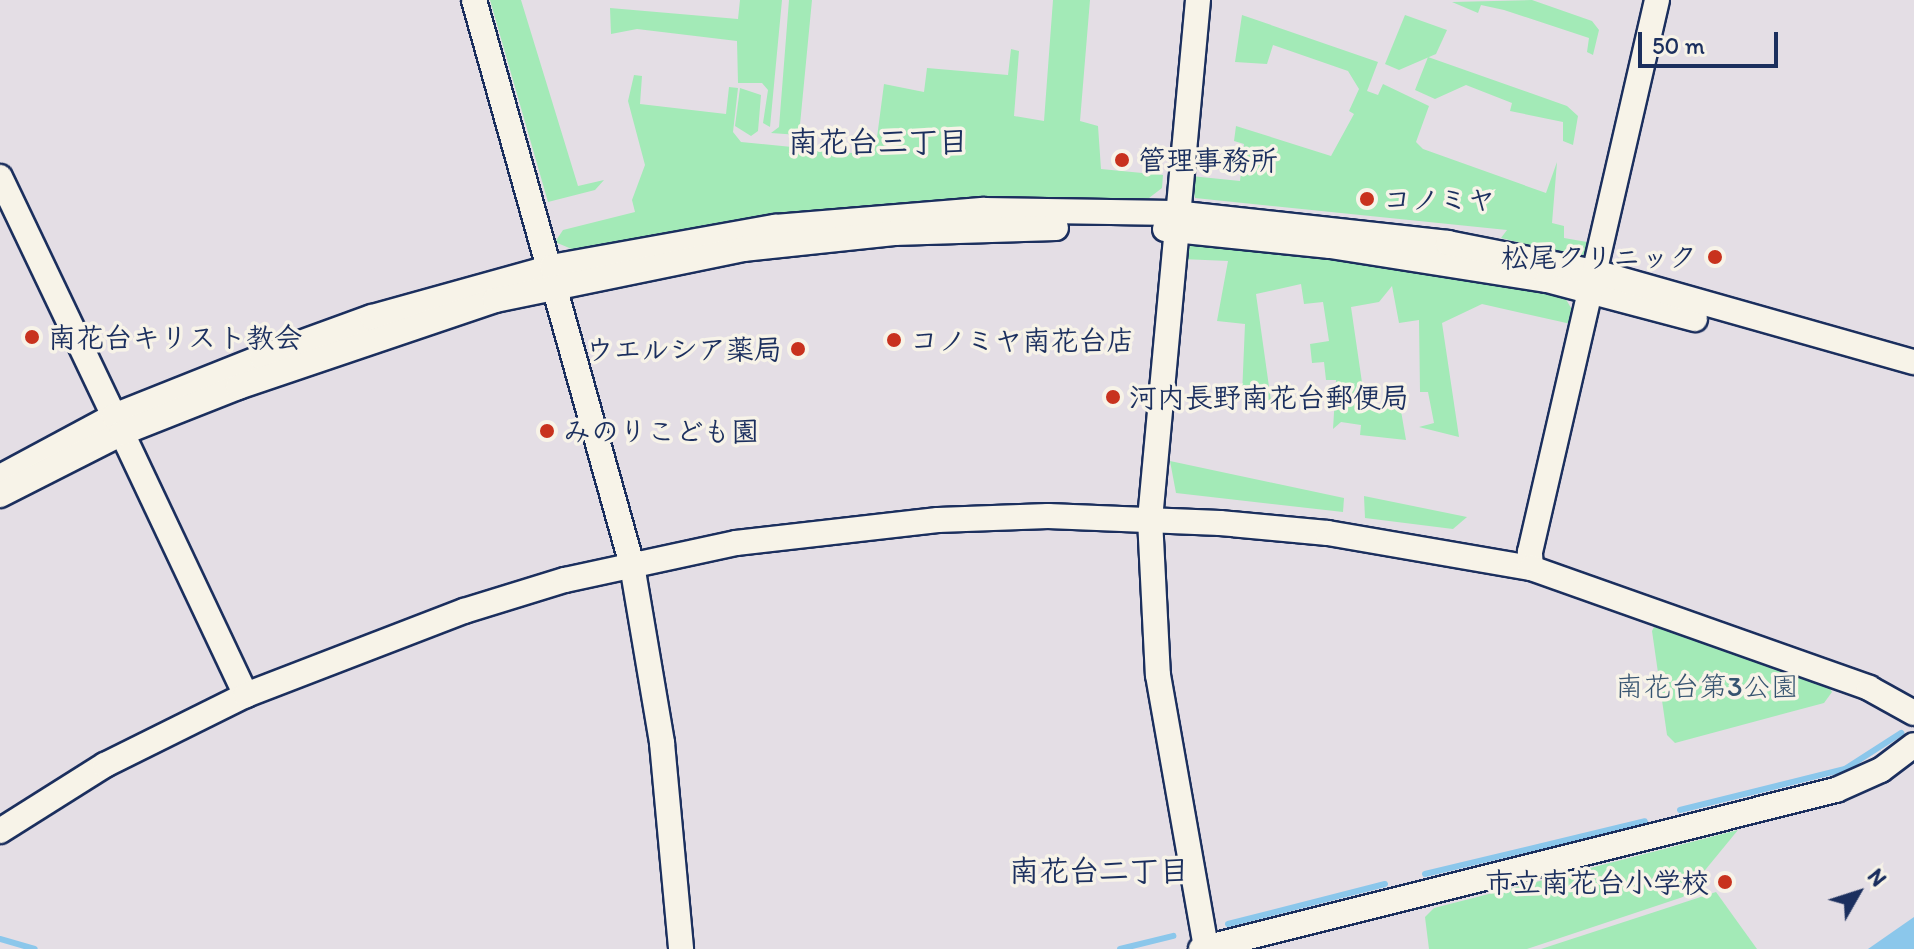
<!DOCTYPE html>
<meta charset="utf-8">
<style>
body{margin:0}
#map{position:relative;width:1914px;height:949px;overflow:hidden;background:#e4dee5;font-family:Itim,"Klee One",sans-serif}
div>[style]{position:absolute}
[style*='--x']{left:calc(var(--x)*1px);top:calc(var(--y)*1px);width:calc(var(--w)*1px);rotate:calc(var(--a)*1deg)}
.green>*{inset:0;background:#a3eab7}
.water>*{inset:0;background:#8bc7eb}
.stream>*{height:6px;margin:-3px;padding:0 3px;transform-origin:3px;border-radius:3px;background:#8bc7eb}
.roads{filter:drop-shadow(2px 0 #1b2f5e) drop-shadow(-2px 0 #1b2f5e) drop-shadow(0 2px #1b2f5e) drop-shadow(0 -2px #1b2f5e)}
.secondary>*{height:24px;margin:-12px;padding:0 12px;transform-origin:12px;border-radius:12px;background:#f7f3e8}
.dots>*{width:22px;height:22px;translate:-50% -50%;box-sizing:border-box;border:4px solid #f7f3e8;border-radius:50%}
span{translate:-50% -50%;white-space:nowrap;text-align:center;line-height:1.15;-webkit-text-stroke:7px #f7f3e8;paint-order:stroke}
.poi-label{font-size:28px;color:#1b2f5e;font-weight:700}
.left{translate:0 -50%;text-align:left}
.right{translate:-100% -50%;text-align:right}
.park-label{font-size:28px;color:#365470}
.neighbourhood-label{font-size:30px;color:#1b2f5e;font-weight:700}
.north{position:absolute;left:1818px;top:853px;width:80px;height:80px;-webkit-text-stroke:6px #f7f3e8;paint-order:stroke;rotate:51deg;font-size:22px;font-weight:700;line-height:32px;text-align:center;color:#1b2f5e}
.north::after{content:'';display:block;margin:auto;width:28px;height:36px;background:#1b2f5e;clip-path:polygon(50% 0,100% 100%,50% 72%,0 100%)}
.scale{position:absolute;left:1638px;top:32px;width:140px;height:36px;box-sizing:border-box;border:4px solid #1b2f5e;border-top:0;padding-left:10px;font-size:24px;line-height:28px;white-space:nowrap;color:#1b2f5e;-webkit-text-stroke:6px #f7f3e8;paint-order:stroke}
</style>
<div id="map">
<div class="green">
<i style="clip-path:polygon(490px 0,521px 0,578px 186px,604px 180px,595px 190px,548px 202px)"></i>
<i style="clip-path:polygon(740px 0,782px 0,770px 127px,763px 123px,768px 90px,762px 83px,738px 83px,737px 41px,637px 29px,611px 34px,610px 8px,738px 19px)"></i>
<i style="clip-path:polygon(789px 0,812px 0,799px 135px,771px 133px,779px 127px)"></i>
<i style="clip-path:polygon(1053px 0,1090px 0,1080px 121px,1098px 126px,1101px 169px,1163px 175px,1162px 188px,1149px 198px,985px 198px,722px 226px,574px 250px,555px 242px,563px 230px,635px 212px,632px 200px,645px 165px,628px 101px,634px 75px,642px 76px,640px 104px,726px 114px,729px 87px,738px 88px,733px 132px,741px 142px,862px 154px,876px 145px,884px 84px,924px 92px,927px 68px,1008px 75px,1011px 49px,1019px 51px,1014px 116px,1044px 121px)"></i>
<i style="clip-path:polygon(1532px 0,1592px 21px,1599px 30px,1593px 55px,1587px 52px,1589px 38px,1504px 10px,1481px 5px,1478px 13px,1452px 2px)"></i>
<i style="clip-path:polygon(1242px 15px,1378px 62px,1367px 91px,1378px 95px,1383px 84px,1429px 106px,1416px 142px,1423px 149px,1546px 193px,1557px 162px,1552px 223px,1564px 226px,1564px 238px,1587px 242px,1589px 249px,1580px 258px,1501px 238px,1507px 230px,1195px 198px,1191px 176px,1240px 181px,1244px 144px,1234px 141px,1236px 126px,1331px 156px,1354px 114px,1349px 111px,1359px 89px,1348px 71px,1273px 45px,1267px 64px,1235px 62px)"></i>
<i style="clip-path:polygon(1405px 15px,1447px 30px,1436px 54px,1399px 70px,1385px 64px)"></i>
<i style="clip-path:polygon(1428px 57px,1567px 106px,1578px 116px,1573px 145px,1563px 141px,1563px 122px,1510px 111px,1512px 103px,1466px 85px,1435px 99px,1415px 90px)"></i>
<i style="clip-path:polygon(740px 88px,761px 95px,758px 131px,751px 136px,735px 126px)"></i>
<i style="clip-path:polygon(1193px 242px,1302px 251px,1536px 289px,1564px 296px,1574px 313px,1571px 324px,1482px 304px,1442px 323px,1459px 437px,1419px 427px,1434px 423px,1428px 392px,1420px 392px,1419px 320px,1399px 323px,1392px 286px,1379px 302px,1351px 307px,1366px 410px,1400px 405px,1406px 440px,1360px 435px,1361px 425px,1341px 422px,1333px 429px,1336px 380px,1326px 380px,1324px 362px,1312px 363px,1310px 344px,1329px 341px,1323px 302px,1304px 304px,1301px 284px,1256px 294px,1271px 401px,1242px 395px,1245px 324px,1217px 321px,1228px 261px,1182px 259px)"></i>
<i style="clip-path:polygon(1170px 461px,1344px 498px,1343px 512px,1176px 493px)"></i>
<i style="clip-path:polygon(1364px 496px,1467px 517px,1453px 529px,1365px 518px)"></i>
<i style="clip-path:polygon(1657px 621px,1825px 681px,1832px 692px,1824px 703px,1675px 743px,1667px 735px,1652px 631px)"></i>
<i style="clip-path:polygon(1738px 830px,1683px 897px,1527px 949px,1429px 949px,1425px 917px,1434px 908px)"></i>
<i style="clip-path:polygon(1716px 892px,1757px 949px,1541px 949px)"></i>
</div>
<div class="water">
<i style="clip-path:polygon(1914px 917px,1914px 949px,1868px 949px)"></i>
</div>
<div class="stream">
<i style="--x:1680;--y:810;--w:170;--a:-14"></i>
<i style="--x:1845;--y:769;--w:67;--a:-32.7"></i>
<i style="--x:1425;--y:874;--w:226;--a:-13.5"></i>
<i style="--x:1228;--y:924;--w:162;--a:-14.3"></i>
<i style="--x:0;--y:939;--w:36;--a:16"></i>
<i style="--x:1120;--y:949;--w:55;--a:-13.8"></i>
</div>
<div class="roads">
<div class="secondary">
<i style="--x:474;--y:0;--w:587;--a:74.38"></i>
<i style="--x:632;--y:565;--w:181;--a:80.4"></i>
<i style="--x:662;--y:743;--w:207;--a:84.7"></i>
<i style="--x:1198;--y:0;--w:521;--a:95.28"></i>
<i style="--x:1150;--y:519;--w:156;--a:87.1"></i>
<i style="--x:1158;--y:675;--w:277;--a:80"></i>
<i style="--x:0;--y:177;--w:265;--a:64.5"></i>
<i style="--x:1165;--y:229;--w:166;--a:5.9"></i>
<i style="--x:1330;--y:246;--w:220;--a:8.9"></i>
<i style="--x:1547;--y:280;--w:153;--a:14.8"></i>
<i style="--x:122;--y:433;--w:290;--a:64.7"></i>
<i style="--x:0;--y:477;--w:129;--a:-28.2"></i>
<i style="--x:114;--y:416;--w:159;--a:-21.7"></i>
<i style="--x:262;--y:357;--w:117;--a:-20"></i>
<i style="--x:372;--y:317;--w:187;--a:-15.5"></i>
<i style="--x:552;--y:267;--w:227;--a:-10.2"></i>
<i style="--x:775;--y:227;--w:210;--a:-4.7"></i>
<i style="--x:984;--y:210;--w:190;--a:0.9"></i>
<i style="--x:1174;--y:213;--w:276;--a:6.2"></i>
<i style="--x:1448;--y:243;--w:150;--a:11.2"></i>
<i style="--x:1595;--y:272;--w:331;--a:15.8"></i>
<i style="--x:0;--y:495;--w:137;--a:-26.9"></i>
<i style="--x:122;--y:433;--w:125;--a:-21.6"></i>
<i style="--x:238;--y:387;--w:271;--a:-18.7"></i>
<i style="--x:495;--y:300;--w:253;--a:-11.6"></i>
<i style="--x:743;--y:249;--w:152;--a:-6"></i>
<i style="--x:894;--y:233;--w:162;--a:-1.8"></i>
<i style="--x:1531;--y:568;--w:16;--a:-94"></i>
<i style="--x:1530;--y:552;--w:566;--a:-77.04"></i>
<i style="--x:0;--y:831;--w:124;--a:-32.2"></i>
<i style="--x:105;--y:765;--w:157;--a:-26.4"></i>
<i style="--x:246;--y:695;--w:234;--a:-21.1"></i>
<i style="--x:464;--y:611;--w:106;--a:-17.1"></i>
<i style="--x:565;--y:580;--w:175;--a:-12.2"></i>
<i style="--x:736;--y:543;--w:203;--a:-6.5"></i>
<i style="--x:938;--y:520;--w:110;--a:-2.1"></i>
<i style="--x:1048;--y:516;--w:172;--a:2.3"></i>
<i style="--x:1220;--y:523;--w:108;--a:5.3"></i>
<i style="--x:1328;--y:533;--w:206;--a:9.8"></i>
<i style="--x:1531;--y:568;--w:359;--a:19.5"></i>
<i style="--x:1869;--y:688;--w:51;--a:29.1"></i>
<i style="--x:1201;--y:949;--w:655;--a:-14.06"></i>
<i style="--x:1836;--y:790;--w:49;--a:-24"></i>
<i style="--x:1881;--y:770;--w:41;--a:-37.1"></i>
</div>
</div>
<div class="dots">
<i style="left:1122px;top:160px;background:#c8321e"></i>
<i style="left:1367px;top:199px;background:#c8321e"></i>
<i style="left:1715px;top:257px;background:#c8321e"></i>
<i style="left:32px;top:337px;background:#c8321e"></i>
<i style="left:894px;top:340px;background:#c8321e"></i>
<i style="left:798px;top:349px;background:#c8321e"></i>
<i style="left:1113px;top:397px;background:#c8321e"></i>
<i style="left:547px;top:431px;background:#c8321e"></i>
<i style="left:1725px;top:882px;background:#c8321e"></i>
</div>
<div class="poi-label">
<span class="left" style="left:1138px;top:160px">管理事務所</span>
<span class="left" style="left:1383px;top:199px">コノミヤ</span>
<span class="right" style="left:1697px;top:257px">松尾クリニック</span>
<span class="left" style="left:48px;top:337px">南花台キリスト教会</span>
<span class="left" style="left:910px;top:340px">コノミヤ南花台店</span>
<span class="right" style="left:782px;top:349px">ウエルシア薬局</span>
<span class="left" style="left:1129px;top:397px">河内長野南花台郵便局</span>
<span class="left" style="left:563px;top:431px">みのりこども園</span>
<span class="right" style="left:1709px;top:882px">市立南花台小学校</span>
</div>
<div class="park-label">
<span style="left:1707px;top:686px">南花台第3公園</span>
</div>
<div class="neighbourhood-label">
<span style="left:878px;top:142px">南花台三丁目</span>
<span style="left:1099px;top:871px">南花台二丁目</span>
</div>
<div class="north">N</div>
<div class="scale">50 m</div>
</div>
